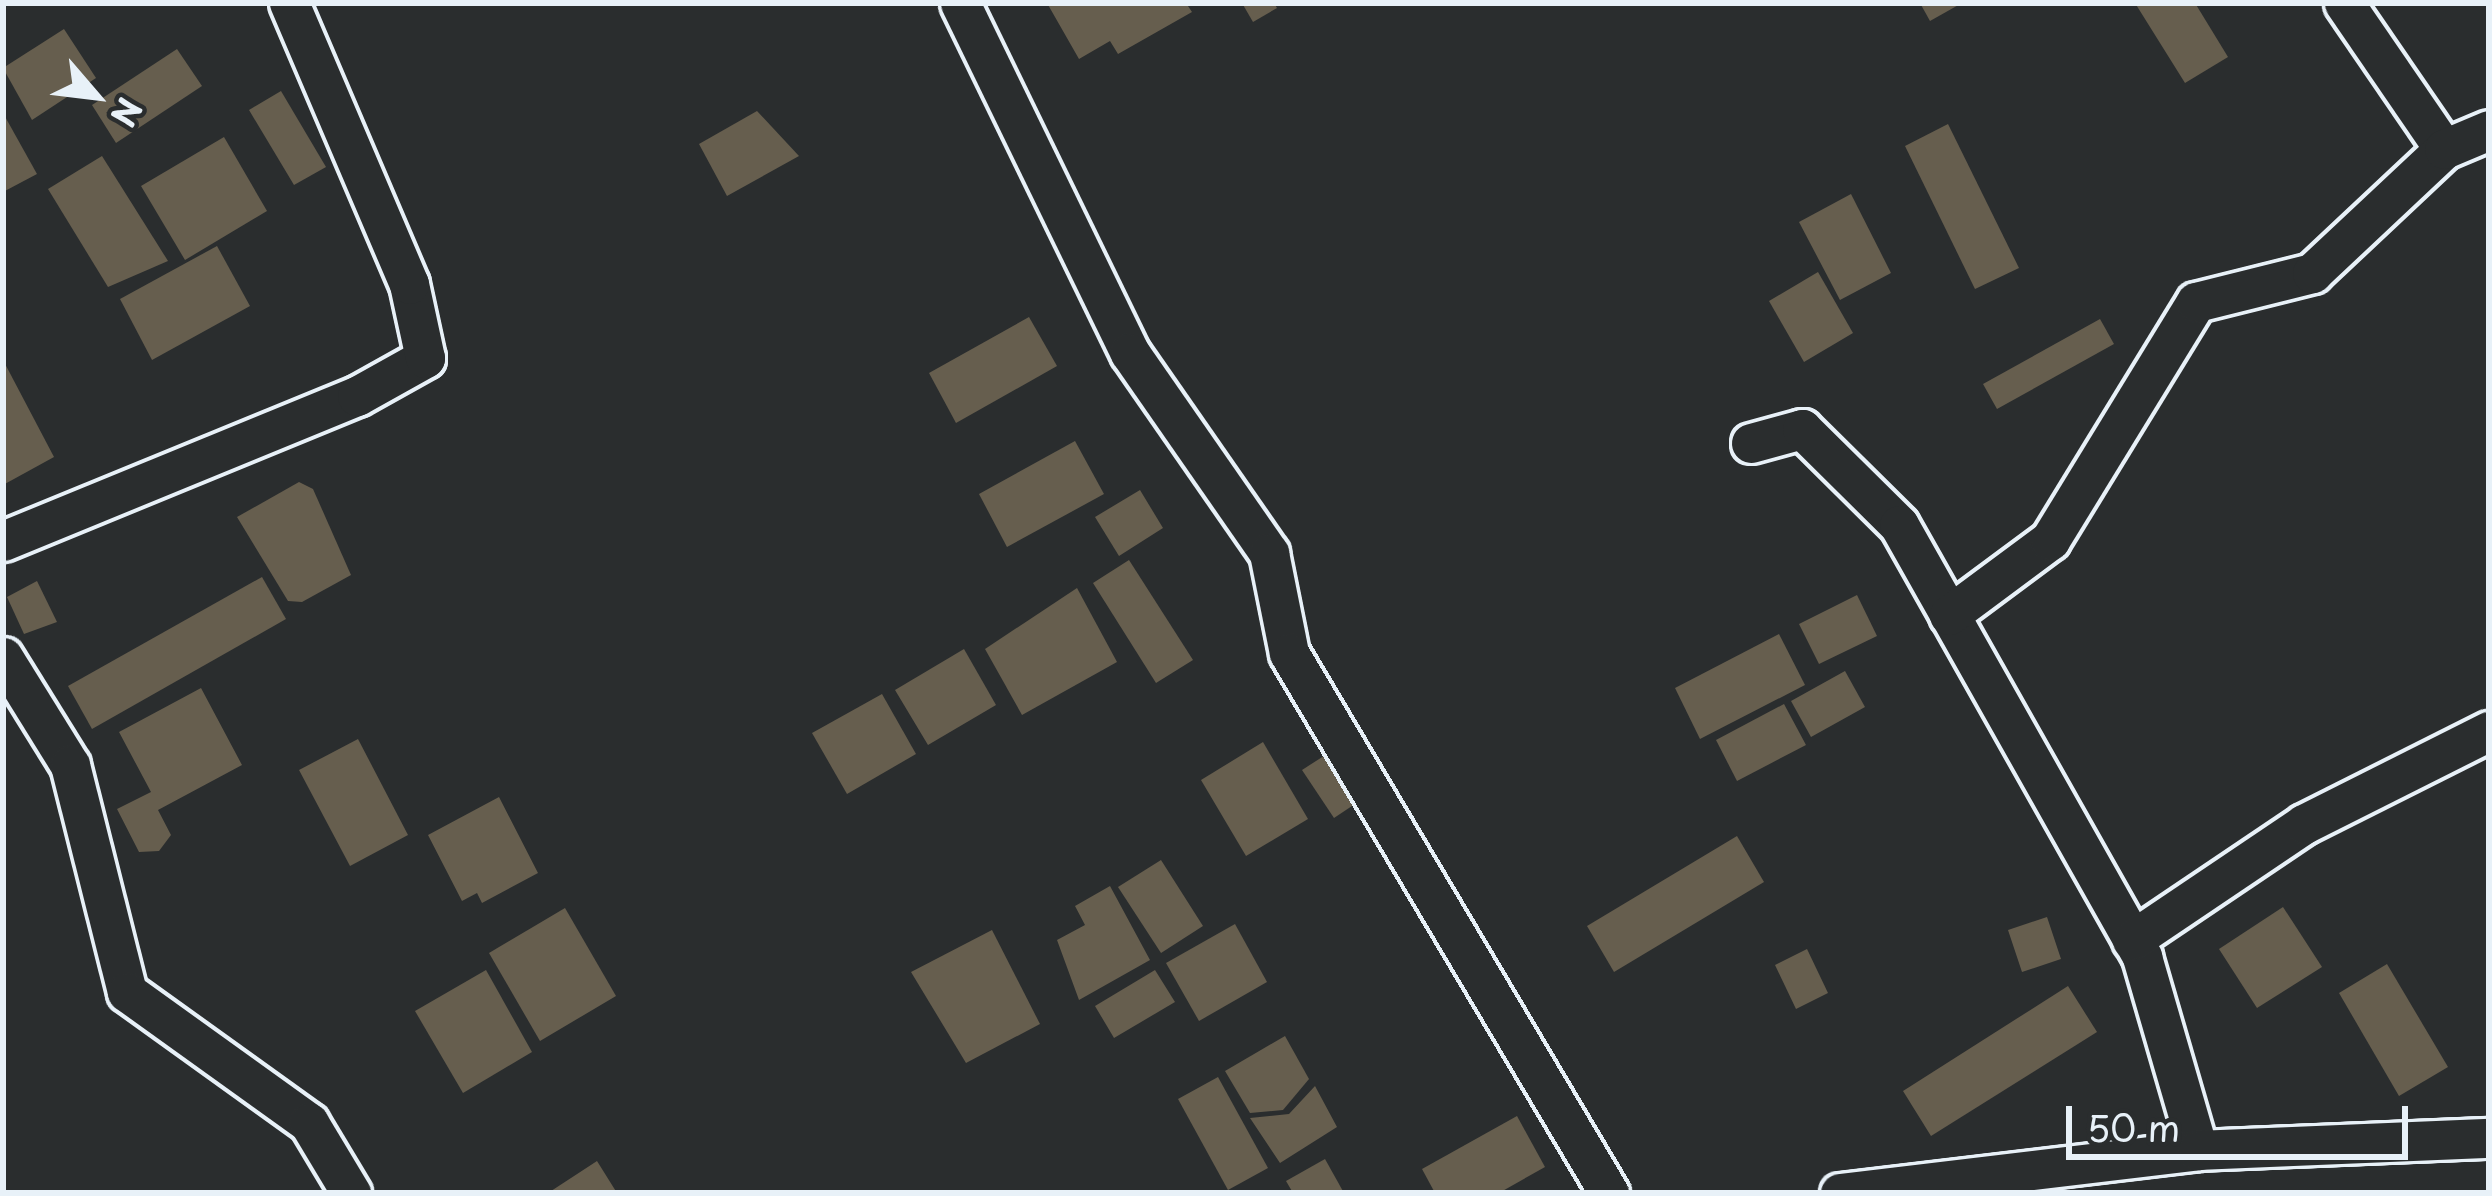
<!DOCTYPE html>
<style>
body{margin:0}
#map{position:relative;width:2492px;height:1196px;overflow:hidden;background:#2a2d2e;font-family:"Playpen Sans",sans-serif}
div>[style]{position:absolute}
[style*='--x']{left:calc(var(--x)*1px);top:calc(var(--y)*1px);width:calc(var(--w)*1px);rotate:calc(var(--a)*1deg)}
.building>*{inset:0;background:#665e4e}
.roads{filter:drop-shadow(3px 0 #e8f1f8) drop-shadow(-3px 0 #e8f1f8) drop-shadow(0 3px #e8f1f8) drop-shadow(0 -3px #e8f1f8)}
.street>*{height:39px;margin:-19.5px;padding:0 19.5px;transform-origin:19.5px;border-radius:19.5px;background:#2a2d2e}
span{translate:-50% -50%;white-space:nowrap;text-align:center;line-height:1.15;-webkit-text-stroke:10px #2a2d2e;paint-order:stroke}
.frame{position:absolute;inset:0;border:6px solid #e8f1f8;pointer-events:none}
.north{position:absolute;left:36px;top:36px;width:120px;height:120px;-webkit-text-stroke:9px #2a2d2e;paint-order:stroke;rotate:118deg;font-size:33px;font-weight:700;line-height:48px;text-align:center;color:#e8f1f8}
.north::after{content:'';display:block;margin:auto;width:42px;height:54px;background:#e8f1f8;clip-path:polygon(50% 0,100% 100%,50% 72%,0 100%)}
.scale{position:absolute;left:2066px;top:1106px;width:342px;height:54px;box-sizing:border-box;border:6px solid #e8f1f8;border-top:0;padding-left:15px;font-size:36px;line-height:42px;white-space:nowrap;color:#e8f1f8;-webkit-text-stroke:9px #2a2d2e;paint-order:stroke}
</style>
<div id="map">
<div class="building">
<i style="clip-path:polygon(1047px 3px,1186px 3px,1192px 12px,1118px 54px,1110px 41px,1079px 59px)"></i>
<i style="clip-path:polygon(1242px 3px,1274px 3px,1277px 8px,1253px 22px)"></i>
<i style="clip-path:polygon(1920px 3px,1962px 3px,1930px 21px)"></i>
<i style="clip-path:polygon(2135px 3px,2195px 3px,2228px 57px,2185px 83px)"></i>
<i style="clip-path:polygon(64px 29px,96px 78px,32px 120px,3px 68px)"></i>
<i style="clip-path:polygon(177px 49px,202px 86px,116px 143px,92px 105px)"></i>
<i style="clip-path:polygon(281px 91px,326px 167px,294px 185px,249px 110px)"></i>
<i style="clip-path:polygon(757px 111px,799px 156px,727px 196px,699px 144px)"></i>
<i style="clip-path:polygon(3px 113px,37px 174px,3px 192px)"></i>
<i style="clip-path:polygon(1948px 124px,2019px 268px,1975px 289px,1905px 146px)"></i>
<i style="clip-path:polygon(224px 137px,267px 211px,185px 260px,141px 186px)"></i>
<i style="clip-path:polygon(102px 156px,168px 261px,108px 287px,48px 189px)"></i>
<i style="clip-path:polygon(1851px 194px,1891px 273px,1840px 300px,1799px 222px)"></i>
<i style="clip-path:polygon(217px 246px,250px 306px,152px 360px,120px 299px)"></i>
<i style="clip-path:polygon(1818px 272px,1853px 333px,1804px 362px,1769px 301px)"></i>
<i style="clip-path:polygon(1029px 317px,1057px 366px,956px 423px,929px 373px)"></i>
<i style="clip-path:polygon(2100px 319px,2114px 344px,1997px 409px,1983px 384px)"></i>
<i style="clip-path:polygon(3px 360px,54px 457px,3px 485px)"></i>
<i style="clip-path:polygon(1075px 441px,1104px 494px,1007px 547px,979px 494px)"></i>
<i style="clip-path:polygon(299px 482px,313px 489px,351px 575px,302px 602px,288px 601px,237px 517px)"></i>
<i style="clip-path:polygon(1140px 490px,1163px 528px,1119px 556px,1095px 517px)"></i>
<i style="clip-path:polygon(1129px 560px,1193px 660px,1156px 683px,1093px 583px)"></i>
<i style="clip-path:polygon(262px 577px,286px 619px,92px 729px,68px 686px)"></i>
<i style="clip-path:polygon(37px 581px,57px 622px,24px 634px,7px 597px)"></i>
<i style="clip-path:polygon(1077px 588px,1117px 662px,1022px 715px,985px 649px)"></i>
<i style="clip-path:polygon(1857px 595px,1877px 636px,1819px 664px,1799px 624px)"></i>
<i style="clip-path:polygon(1779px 634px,1805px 685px,1700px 739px,1675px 688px)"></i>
<i style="clip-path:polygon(964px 649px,996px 705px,928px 745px,895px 690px)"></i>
<i style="clip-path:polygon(1845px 671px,1865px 707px,1811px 737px,1791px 701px)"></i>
<i style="clip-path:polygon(201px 688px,242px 765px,158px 810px,171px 835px,159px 851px,139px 852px,117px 809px,151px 792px,119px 732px)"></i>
<i style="clip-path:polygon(882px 694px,916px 754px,847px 794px,812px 733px)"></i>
<i style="clip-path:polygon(1784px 704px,1806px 745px,1737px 781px,1716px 740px)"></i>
<i style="clip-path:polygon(358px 739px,408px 835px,350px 866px,299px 770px)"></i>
<i style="clip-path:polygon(1263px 742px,1308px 819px,1246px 856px,1201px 780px)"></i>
<i style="clip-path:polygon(1330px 752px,1361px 800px,1334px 818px,1302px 770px)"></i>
<i style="clip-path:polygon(499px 797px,538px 873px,482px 903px,477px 893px,462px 901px,428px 835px)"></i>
<i style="clip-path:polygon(1737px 836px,1764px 882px,1614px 972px,1587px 926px)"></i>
<i style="clip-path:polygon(1161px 860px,1203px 926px,1161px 953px,1118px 887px)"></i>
<i style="clip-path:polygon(1110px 886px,1150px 960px,1079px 1000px,1057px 940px,1085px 925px,1075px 906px)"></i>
<i style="clip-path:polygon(2283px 907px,2322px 967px,2257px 1008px,2219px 949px)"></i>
<i style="clip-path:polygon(565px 908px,616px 996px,540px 1041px,489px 953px)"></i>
<i style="clip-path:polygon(2047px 917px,2061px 959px,2022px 972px,2008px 930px)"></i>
<i style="clip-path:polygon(1235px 924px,1267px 982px,1199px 1021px,1166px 963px)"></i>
<i style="clip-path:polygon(992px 930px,1040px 1024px,966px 1063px,911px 972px)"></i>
<i style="clip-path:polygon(1807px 949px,1828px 993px,1796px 1009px,1775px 965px)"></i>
<i style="clip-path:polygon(2387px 964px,2448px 1067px,2399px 1096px,2339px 993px)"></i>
<i style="clip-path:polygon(486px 970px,532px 1052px,463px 1093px,415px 1011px)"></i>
<i style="clip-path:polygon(1155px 970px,1175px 1002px,1114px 1038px,1095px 1006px)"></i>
<i style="clip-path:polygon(2068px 986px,2097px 1032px,1931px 1136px,1903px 1091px)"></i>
<i style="clip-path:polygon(1285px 1036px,1309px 1079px,1283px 1110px,1250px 1113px,1225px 1071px)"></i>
<i style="clip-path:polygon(1218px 1077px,1268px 1168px,1228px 1190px,1178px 1099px)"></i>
<i style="clip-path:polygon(1315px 1086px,1337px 1127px,1280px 1163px,1250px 1118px,1289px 1114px)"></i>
<i style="clip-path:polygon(1517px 1116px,1545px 1167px,1499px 1193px,1435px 1193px,1422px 1169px)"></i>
<i style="clip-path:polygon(1325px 1159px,1344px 1193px,1293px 1193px,1286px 1181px)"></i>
<i style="clip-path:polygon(597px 1161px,617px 1193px,548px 1193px)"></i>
</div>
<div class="roads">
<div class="street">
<i style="--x:960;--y:3;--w:389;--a:64.1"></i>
<i style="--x:1130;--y:353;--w:244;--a:55.2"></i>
<i style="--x:1269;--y:553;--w:102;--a:78.7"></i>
<i style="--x:1289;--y:653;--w:628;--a:59.35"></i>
<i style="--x:2344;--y:3;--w:177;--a:55.6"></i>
<i style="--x:1751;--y:443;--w:53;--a:-15.4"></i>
<i style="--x:1802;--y:429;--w:136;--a:44.7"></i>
<i style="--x:1899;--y:525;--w:496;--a:60.6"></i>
<i style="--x:2142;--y:957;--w:201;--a:73.8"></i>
<i style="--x:3;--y:541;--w:383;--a:-22.3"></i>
<i style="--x:357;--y:396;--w:78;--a:-29.2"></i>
<i style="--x:425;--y:358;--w:76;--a:-102.2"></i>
<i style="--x:409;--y:284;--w:306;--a:-113.1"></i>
<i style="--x:1949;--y:615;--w:126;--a:-36.6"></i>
<i style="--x:2050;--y:540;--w:279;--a:-58.5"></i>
<i style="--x:2196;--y:302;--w:120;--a:-14"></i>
<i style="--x:2312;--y:273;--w:181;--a:-43.2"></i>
<i style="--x:2444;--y:149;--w:49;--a:-22.9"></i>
<i style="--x:3;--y:657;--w:127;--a:58.2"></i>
<i style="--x:70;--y:765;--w:234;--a:75.9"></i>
<i style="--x:127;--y:992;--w:224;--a:35.7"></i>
<i style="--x:309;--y:1123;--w:82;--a:59"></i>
<i style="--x:2132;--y:940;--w:207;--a:-34"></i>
<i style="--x:2304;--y:824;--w:207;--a:-26.7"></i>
<i style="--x:1840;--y:1193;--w:361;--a:-6.8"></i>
<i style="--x:2198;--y:1150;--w:291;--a:-2.4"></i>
</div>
</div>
<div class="frame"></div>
<div class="north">N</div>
<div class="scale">50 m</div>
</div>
